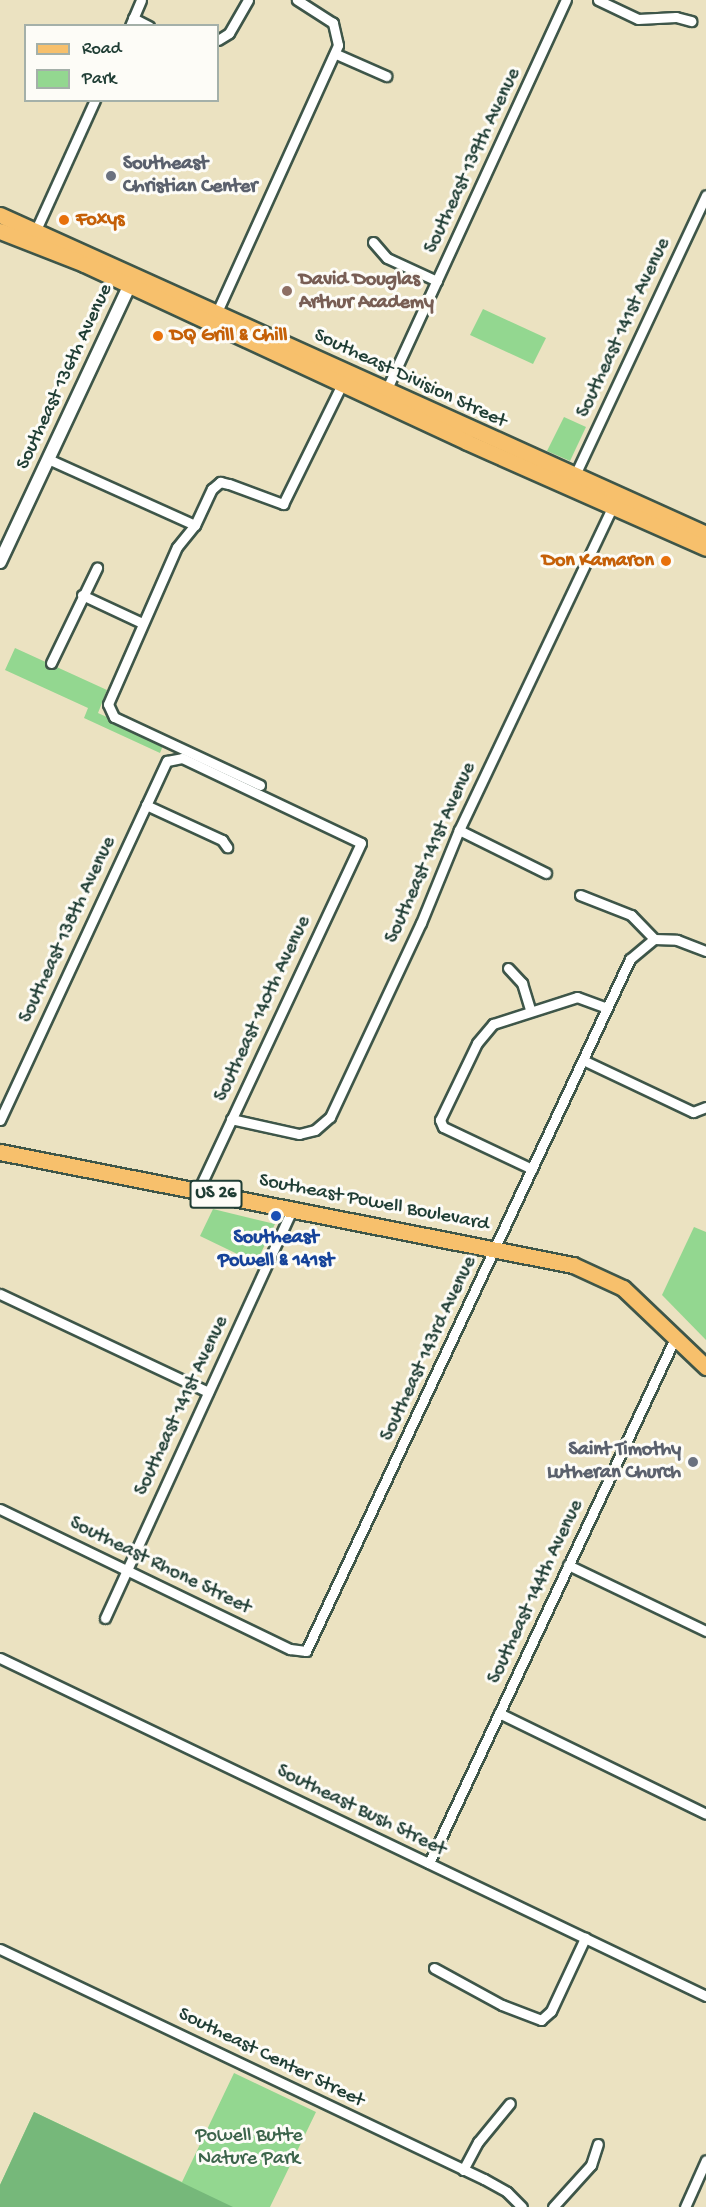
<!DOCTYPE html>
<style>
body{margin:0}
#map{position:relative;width:706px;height:2207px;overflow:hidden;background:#ebe2c1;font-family:"Gochi Hand",sans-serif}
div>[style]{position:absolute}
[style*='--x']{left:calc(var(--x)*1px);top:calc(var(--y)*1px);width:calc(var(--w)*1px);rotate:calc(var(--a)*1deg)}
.green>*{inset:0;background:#93d790}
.forest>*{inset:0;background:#76b87a}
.roads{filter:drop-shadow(2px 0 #3e5649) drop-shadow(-2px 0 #3e5649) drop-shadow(0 2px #3e5649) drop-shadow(0 -2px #3e5649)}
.minor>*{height:9px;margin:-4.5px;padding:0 4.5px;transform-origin:4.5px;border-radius:4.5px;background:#fff}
.tertiary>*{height:12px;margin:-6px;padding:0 6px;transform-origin:6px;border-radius:6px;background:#fff}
.primary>*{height:15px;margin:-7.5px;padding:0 7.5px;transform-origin:7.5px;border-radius:7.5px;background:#f7c06c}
.dots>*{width:16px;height:16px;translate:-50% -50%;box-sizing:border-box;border:3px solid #fdfcf7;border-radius:50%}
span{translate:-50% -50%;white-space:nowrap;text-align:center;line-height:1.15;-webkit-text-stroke:6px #fdfcf7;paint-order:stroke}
.shield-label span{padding:2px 4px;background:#fdfcf7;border:2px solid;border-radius:4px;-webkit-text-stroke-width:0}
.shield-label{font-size:18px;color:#1f3d34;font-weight:700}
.street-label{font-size:20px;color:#1f3d34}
.worship-label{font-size:20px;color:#5b616d;font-weight:700}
.left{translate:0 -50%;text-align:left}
.right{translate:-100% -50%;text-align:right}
.food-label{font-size:20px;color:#c56008;font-weight:700}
.education-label{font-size:20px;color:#785e54;font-weight:700}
.transit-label{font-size:20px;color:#164399;font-weight:700}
.park-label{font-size:20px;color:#3c644b}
.legend{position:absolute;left:24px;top:24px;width:195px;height:78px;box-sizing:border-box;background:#fdfcf7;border:2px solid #a4b0a9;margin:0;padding:8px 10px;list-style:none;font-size:18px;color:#1f3d34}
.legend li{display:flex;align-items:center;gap:12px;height:30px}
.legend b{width:30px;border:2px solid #a4b0a9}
</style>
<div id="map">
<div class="green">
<i style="clip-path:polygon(483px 309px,546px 338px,533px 364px,470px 335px)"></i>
<i style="clip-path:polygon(564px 417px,586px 427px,570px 461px,547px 451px)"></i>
<i style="clip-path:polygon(15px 648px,107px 690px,98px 713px,164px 743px,160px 753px,84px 718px,88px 708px,5px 670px)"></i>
<i style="clip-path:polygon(213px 1209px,275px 1224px,256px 1263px,200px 1236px)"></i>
<i style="clip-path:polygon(694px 1227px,706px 1232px,706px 1340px,662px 1295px)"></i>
<i style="clip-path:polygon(234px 2073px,316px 2112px,270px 2207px,0 2207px,0 2185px,34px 2112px,182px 2182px)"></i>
</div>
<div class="forest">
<i style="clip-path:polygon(34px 2112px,233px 2207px,0 2207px,0 2185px)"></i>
</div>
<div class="roads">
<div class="minor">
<i style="--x:598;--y:0;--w:44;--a:25.4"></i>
<i style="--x:638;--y:19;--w:38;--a:-3"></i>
<i style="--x:676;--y:17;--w:16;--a:15"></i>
<i style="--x:133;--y:18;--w:18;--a:27"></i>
<i style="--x:130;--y:26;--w:28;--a:-67"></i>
<i style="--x:218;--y:40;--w:13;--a:-32"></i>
<i style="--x:229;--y:33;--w:38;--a:-60"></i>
<i style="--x:336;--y:54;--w:55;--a:23.7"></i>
<i style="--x:35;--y:232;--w:145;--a:-65.6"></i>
<i style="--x:373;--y:242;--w:21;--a:49"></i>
<i style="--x:387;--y:258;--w:55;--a:24.7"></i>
<i style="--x:217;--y:312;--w:293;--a:-65.6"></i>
<i style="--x:338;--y:45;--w:23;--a:-103"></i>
<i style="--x:333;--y:23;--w:43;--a:-147.4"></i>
<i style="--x:385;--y:393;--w:433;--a:-65.3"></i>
<i style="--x:48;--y:459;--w:161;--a:24.2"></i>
<i style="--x:574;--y:477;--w:311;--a:-64.9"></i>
<i style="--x:82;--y:595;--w:66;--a:25"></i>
<i style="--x:51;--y:663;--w:106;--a:-64.2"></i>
<i style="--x:260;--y:785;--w:161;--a:-155"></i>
<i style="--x:114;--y:717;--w:14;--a:-115"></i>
<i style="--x:108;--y:704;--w:171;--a:-66.3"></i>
<i style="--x:177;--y:547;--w:28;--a:-51"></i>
<i style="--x:195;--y:525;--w:40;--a:-65"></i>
<i style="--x:212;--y:489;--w:11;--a:-41"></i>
<i style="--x:220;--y:482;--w:9;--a:13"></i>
<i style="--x:229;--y:484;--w:58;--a:20.3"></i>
<i style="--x:283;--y:504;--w:134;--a:-63.8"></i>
<i style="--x:146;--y:805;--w:84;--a:24.7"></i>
<i style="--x:222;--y:840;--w:9;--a:54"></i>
<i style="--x:459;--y:830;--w:97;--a:26.3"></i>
<i style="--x:580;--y:895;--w:55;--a:21.4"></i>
<i style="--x:631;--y:915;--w:33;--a:46"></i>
<i style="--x:654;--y:939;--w:23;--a:2"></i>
<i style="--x:677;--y:940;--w:31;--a:21"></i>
<i style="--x:508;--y:968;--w:21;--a:47"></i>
<i style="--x:522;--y:983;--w:27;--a:73"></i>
<i style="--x:583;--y:1060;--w:122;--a:25.3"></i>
<i style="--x:693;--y:1112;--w:14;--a:-21"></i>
<i style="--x:231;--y:1119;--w:70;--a:12.4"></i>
<i style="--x:299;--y:1134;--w:16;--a:-14"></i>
<i style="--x:315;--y:1130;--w:20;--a:-41"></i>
<i style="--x:330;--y:1117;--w:214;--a:-64.9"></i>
<i style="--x:421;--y:923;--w:100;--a:-67.8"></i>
<i style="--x:459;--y:830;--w:357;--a:-64.6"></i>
<i style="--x:0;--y:1120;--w:396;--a:-65.1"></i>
<i style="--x:167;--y:761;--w:15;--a:-11"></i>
<i style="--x:182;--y:758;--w:198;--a:25.4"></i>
<i style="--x:361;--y:843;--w:384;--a:115.1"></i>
<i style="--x:532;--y:1169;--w:98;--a:-154.7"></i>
<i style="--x:443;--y:1127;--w:8;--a:-113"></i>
<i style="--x:440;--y:1120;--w:85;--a:-64.3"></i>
<i style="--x:477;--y:1043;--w:25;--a:-50"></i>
<i style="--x:493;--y:1024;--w:88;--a:-17.8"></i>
<i style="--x:577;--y:997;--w:32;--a:20"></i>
<i style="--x:0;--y:1294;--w:230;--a:25.2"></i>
<i style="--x:0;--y:1509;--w:322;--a:25.8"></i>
<i style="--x:290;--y:1649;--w:16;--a:7"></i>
<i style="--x:306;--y:1651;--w:764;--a:-64.91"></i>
<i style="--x:630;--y:959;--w:31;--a:-40"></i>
<i style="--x:568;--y:1565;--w:153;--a:25.6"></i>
<i style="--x:105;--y:1618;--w:450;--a:-65.4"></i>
<i style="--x:0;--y:1658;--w:783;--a:25.58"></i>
<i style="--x:499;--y:1713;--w:230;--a:26"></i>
<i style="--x:429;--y:1863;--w:582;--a:-64.89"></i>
<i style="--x:0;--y:1949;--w:536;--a:25.42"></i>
<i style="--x:484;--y:2179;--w:26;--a:29"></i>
<i style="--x:507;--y:2192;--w:21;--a:45"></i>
<i style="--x:434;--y:1968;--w:77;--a:28.6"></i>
<i style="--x:502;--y:2005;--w:42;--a:21"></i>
<i style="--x:541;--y:2020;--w:13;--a:-42"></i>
<i style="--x:551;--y:2011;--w:81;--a:-65"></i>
<i style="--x:463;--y:2170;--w:32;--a:-62"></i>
<i style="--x:478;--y:2142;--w:50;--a:-50.6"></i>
<i style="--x:553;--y:2207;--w:57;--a:-47.9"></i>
<i style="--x:591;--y:2165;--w:22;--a:-72"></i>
<i style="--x:685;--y:2207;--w:51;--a:-65.9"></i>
</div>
<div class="tertiary">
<i style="--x:0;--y:562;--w:314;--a:-64.9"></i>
</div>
<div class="primary">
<i style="--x:0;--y:215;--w:775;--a:24.32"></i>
<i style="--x:0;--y:231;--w:90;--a:21.4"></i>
<i style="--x:84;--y:264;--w:422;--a:24.9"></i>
<i style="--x:467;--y:442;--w:261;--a:23.9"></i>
<i style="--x:0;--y:1152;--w:584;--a:11.16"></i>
<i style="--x:573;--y:1265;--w:55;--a:24.7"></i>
<i style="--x:623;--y:1288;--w:115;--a:43.6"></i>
</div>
</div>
<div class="dots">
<i style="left:111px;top:176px;background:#6b7280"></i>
<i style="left:64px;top:220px;background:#e8710a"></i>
<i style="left:287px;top:291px;background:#8d6e63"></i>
<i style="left:158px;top:336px;background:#e8710a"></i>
<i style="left:666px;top:561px;background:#e8710a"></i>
<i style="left:276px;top:1216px;background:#1a4fb4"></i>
<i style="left:693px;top:1462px;background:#6b7280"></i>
</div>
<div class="shield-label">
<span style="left:216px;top:1194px">US 26</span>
</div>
<div class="street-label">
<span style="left:473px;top:161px;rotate:-65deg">Southeast 139th Avenue</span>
<span style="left:624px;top:328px;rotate:-65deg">Southeast 141st Avenue</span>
<span style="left:65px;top:377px;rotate:-65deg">Southeast 136th Avenue</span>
<span style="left:410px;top:379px;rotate:25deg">Southeast Division Street</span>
<span style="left:431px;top:853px;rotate:-66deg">Southeast 141st Avenue</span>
<span style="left:68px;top:930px;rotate:-65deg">Southeast 138th Avenue</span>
<span style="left:263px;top:1009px;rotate:-65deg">Southeast 140th Avenue</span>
<span style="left:374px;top:1203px;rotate:11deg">Southeast Powell Boulevard</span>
<span style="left:429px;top:1349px;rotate:-65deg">Southeast 143rd Avenue</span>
<span style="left:182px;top:1406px;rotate:-65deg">Southeast 141st Avenue</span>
<span style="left:160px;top:1566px;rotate:26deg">Southeast Rhone Street</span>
<span style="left:536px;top:1592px;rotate:-65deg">Southeast 144th Avenue</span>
<span style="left:361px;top:1811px;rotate:26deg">Southeast Bush Street</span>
<span style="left:271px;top:2058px;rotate:26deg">Southeast Center Street</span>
</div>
<div class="worship-label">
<span class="left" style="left:123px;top:176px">Southeast<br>Christian Center</span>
<span class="right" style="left:681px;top:1462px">Saint Timothy<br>Lutheran Church</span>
</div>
<div class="food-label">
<span class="left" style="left:76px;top:220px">Foxys</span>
<span class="left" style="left:170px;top:336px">DQ Grill &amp; Chill</span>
<span class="right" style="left:654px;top:561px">Don Kamaron</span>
</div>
<div class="education-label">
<span class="left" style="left:299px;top:292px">David Douglas<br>Arthur Academy</span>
</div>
<div class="transit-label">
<span style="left:276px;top:1250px">Southeast<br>Powell &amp; 141st</span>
</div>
<div class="park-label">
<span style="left:249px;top:2148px">Powell Butte<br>Nature Park</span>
</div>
<ul class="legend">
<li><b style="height:8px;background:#f7c06c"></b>Road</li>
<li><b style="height:16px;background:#93d790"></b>Park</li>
</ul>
</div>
